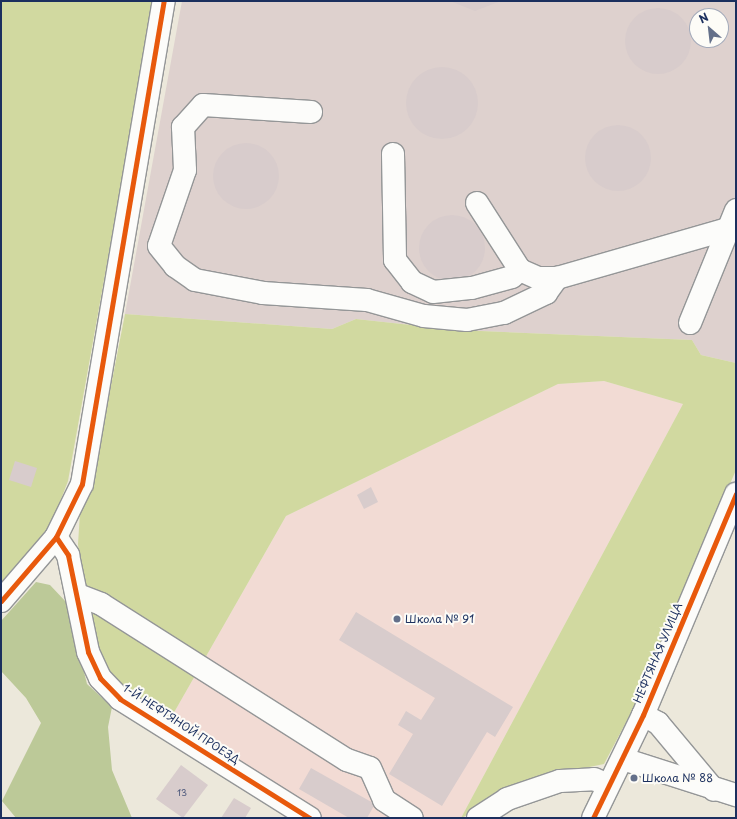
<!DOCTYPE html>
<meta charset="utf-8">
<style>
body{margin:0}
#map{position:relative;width:737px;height:819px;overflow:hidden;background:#ece8db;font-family:"Playpen Sans",sans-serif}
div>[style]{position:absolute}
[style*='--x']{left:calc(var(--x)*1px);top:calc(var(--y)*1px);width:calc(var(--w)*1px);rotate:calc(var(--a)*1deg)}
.built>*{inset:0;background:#f2dbd4}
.industrial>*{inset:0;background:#ded1ce}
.green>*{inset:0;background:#d1d9a0}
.forest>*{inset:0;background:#bcc998}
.building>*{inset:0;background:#d8cccc}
.round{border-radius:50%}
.roads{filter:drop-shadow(1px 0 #949697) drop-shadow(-1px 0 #949697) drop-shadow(0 1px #949697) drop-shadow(0 -1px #949697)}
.minor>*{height:22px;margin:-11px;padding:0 11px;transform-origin:11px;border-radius:11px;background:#fcfcfa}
.cycleway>*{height:5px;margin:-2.5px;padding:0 2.5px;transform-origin:2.5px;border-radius:2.5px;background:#e8590c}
.dots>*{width:11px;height:11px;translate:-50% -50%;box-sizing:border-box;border:2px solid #fdfcf7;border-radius:50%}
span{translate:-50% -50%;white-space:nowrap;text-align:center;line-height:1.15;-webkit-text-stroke:4px #fdfcf7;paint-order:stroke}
.number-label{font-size:9px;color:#4a567a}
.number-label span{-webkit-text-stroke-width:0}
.poi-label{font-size:11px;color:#1b2f5e}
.left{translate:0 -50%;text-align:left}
.street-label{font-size:11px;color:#1b2f5e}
.frame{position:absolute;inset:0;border:2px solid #1b2f5e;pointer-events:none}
.north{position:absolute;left:689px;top:8px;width:40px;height:40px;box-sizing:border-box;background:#fdfcf7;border:1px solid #a3aaba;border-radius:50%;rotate:332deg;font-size:11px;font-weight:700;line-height:16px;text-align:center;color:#1b2f5e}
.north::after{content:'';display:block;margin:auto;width:14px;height:18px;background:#64708a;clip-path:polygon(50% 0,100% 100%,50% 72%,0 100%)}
</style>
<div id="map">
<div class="built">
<i style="clip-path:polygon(604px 381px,683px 404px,461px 818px,322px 818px,168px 723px,286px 516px,558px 384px)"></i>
</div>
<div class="industrial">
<i style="clip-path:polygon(evenodd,182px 1px,736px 1px,736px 363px,701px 355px,692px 340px,457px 330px,356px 319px,332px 329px,125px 314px,182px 1px,697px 16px,721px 16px,721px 40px,697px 40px,697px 16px)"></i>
</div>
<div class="green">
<i style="clip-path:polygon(1px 1px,154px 1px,68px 481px,52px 523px,1px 585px)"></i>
<i style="clip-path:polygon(125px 314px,332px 329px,356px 319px,457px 330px,692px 340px,701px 355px,736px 363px,736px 470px,633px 709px,604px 764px,560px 773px,461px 818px,683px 404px,604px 381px,558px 384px,286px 516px,168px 723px,105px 676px,86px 617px,78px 544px,80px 512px,92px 483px)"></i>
</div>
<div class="forest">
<i style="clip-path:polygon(36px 582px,50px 585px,67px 603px,87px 684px,112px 707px,108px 727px,112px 770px,132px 818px,16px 818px,2px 801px,41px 723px,26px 698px,1px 671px,1px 621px)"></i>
</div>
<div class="building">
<i style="clip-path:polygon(450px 1px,501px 1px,475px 11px)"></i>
<i class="round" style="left:625px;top:8px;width:66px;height:66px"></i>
<i class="round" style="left:406px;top:67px;width:72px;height:72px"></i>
<i class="round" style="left:585px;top:125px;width:66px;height:66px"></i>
<i class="round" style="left:213px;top:143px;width:66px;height:66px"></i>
<i class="round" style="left:419px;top:215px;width:66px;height:66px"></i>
<i style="clip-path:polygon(15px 461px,37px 468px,31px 487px,9px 480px)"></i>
<i style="clip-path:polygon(371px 487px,378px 502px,364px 509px,357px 495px)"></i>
<i style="clip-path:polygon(356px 612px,513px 707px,495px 737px,487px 732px,442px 806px,389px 774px,413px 734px,398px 725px,406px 711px,421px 720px,435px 698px,339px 640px)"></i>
<i style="clip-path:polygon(181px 765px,208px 785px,183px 818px,156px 799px)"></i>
<i style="clip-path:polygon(311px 768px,375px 804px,367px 818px,349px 818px,299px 789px)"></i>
<i style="clip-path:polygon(234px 798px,251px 808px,245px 818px,221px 818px)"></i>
</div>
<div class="roads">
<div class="minor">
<i style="--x:311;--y:112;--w:108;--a:-176.3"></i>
<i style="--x:203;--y:105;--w:30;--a:132"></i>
<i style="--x:183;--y:127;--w:43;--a:87.3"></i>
<i style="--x:185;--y:170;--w:80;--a:108.9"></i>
<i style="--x:159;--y:246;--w:26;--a:51"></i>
<i style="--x:175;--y:266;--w:24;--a:35"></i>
<i style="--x:195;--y:280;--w:69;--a:10.8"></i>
<i style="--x:263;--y:293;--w:104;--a:3.9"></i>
<i style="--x:367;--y:300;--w:59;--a:15.7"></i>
<i style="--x:424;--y:316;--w:43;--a:5.3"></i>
<i style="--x:467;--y:320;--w:38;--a:-11"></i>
<i style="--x:504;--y:313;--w:47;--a:-25.5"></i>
<i style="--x:546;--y:293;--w:19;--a:-54"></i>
<i style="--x:393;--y:154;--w:106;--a:88.9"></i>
<i style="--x:395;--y:260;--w:28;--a:52"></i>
<i style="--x:412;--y:282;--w:23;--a:25"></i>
<i style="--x:433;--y:292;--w:39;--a:-6"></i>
<i style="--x:472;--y:288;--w:41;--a:-15.4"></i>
<i style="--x:512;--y:277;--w:11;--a:-41"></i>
<i style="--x:477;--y:203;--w:80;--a:57.3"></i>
<i style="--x:520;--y:270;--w:20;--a:24"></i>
<i style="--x:538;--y:278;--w:19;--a:0"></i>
<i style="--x:557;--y:278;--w:178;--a:-16"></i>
<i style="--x:690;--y:323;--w:122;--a:-67.8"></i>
<i style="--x:56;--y:537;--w:22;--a:56"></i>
<i style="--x:68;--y:555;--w:99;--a:78.3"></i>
<i style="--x:88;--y:652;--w:29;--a:65"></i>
<i style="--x:100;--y:678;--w:29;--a:46"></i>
<i style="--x:120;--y:699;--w:224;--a:32.1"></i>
<i style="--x:78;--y:595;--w:25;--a:21"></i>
<i style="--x:101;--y:604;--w:291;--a:32.4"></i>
<i style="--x:347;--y:760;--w:24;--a:19"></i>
<i style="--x:370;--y:768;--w:35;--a:66"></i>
<i style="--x:384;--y:800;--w:33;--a:33"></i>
<i style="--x:1;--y:601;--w:84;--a:-49.3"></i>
<i style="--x:56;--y:537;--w:59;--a:-63.9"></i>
<i style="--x:82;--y:484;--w:490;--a:-80.4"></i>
<i style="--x:643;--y:715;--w:17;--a:28"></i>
<i style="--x:658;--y:723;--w:87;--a:50.1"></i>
<i style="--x:623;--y:759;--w:119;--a:17.7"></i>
<i style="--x:478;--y:818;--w:35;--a:-33"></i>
<i style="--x:507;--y:799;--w:56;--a:-18.8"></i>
<i style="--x:560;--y:781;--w:34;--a:-3"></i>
<i style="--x:594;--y:779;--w:15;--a:23"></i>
<i style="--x:593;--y:818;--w:114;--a:-64.1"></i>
<i style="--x:643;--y:715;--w:240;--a:-67.2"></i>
</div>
</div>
<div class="cycleway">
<i style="--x:56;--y:537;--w:22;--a:56"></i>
<i style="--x:68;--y:555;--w:99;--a:78.3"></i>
<i style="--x:88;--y:652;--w:29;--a:65"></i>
<i style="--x:100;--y:678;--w:29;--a:46"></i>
<i style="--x:120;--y:699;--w:224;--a:32.1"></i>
<i style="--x:1;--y:601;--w:84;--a:-49.3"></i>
<i style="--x:56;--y:537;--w:59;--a:-63.9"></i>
<i style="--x:82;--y:484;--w:490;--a:-80.4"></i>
<i style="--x:593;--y:818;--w:114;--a:-64.1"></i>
<i style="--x:643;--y:715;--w:240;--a:-67.2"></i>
</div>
<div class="dots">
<i style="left:397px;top:619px;background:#64708a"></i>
<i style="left:634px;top:778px;background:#64708a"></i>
</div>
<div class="number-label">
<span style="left:182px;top:792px">13</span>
</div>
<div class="poi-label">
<span class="left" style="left:405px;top:619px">Школа № 91</span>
<span class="left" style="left:642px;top:778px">Школа № 88</span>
</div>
<div class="street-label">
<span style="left:658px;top:653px;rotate:-67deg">НЕФТЯНАЯ УЛИЦА</span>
<span style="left:181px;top:724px;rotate:33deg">1-Й НЕФТЯНОЙ ПРОЕЗД</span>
</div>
<div class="frame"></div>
<div class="north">N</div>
</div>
